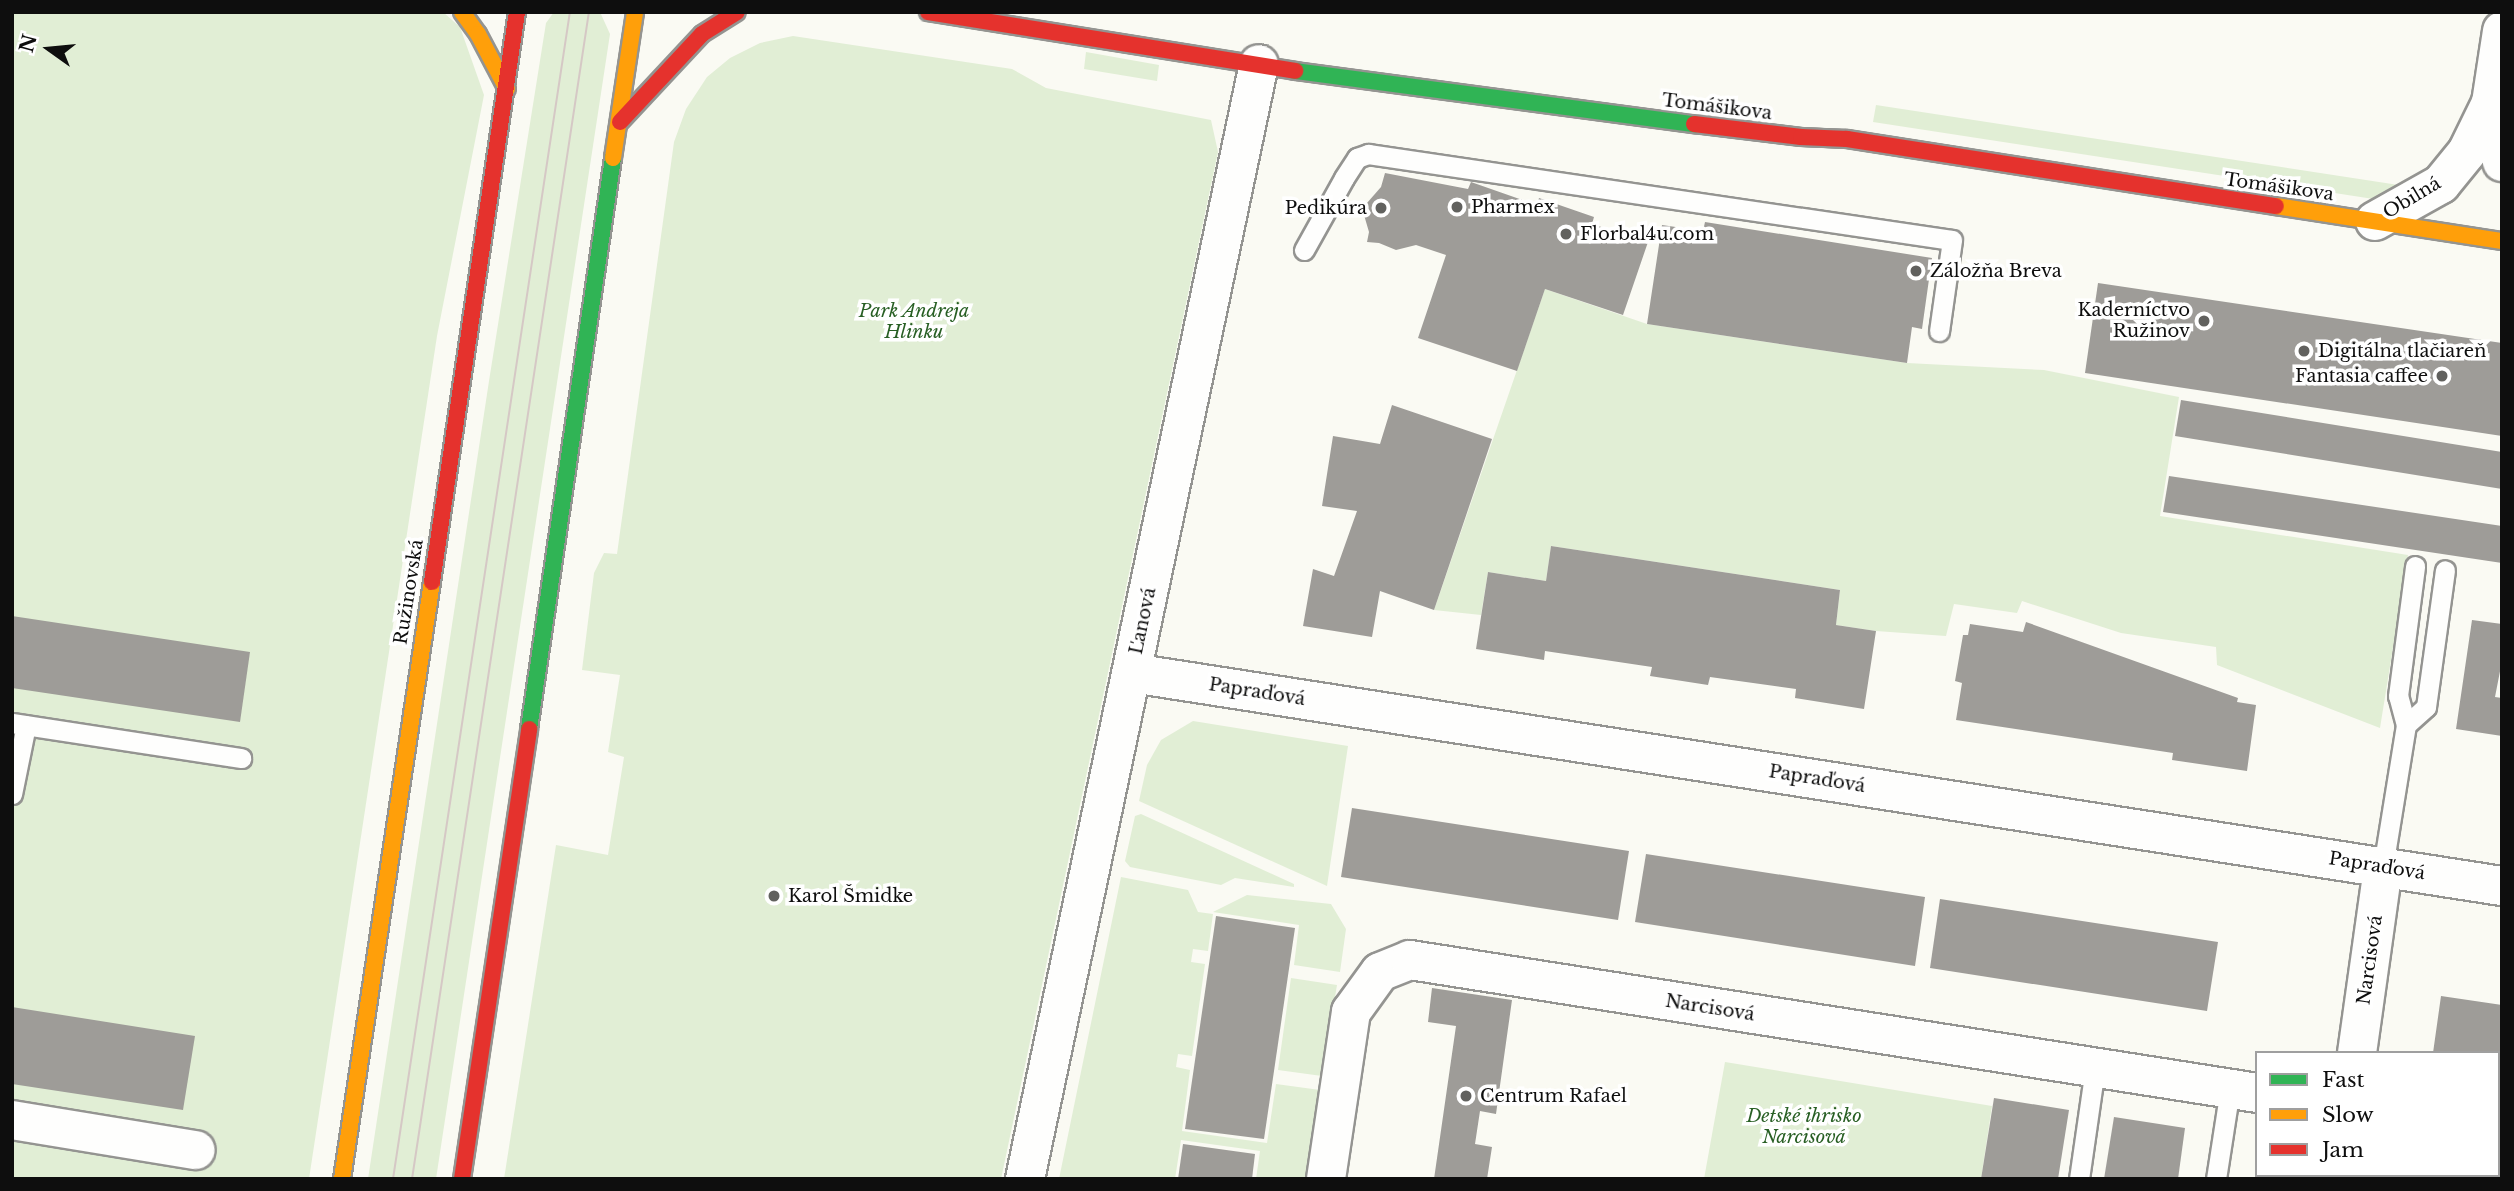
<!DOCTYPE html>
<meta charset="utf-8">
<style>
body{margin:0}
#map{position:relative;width:2514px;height:1191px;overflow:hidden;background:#fafaf3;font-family:"Libre Baskerville",serif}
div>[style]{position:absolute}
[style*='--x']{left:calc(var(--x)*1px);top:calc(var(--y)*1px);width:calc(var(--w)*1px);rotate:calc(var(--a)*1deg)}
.green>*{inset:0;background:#e1eed5}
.building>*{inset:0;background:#9e9c98}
.roads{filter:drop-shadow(2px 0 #949491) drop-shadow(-2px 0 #949491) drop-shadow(0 2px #949491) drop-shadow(0 -2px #949491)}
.lane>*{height:19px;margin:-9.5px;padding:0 9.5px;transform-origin:9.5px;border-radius:9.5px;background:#fefefd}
.street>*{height:38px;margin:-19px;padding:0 19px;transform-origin:19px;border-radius:19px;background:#fefefd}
.fast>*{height:16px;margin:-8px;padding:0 8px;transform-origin:8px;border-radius:8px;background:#30b455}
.slow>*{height:16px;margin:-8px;padding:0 8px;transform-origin:8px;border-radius:8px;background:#ff9f0a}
.jam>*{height:16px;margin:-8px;padding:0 8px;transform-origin:8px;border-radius:8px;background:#e5322d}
.tram>*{height:2px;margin:-1px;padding:0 1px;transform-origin:1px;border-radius:1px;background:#d5c8c5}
.dots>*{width:19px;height:19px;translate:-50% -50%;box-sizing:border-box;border:4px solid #fff;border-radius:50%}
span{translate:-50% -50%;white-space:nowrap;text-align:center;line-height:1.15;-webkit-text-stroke:7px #fff;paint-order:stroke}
.street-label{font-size:18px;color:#0e0e0e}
.poi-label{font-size:18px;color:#0e0e0e}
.left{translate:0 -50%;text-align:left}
.right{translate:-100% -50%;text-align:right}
.park-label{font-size:18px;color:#285f24;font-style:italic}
.frame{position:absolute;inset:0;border:14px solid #0e0e0e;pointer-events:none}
.legend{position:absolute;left:2255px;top:1051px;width:245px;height:126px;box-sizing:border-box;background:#fff;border:2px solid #9f9f9f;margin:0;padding:9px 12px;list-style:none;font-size:21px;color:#0e0e0e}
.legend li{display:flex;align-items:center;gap:14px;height:35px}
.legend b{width:35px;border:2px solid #9f9f9f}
.north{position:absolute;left:14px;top:14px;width:70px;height:70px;-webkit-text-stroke:5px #fff;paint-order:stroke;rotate:285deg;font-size:19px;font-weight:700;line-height:28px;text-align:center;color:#0e0e0e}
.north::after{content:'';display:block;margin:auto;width:24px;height:32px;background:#0e0e0e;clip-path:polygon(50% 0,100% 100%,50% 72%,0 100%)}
</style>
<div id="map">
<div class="green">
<i style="clip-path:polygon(12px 12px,443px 12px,460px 27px,484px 95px,437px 336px,309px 1179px,12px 1179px)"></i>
<i style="clip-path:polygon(554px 12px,600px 12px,610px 34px,436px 1179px,368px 1179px,489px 381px,546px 23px)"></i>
<i style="clip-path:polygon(793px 36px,1012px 69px,1046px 88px,1211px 120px,1218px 152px,1001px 1179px,504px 1179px,556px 845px,608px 855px,624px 757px,608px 752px,620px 675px,582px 670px,594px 573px,604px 553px,617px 554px,674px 142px,686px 109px,707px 77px,730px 58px,760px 43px)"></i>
<i style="clip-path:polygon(1086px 52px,1159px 65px,1157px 81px,1084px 69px)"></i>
<i style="clip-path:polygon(1876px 105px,2418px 188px,2380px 200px,1873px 122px)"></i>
<i style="clip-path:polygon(1545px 289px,1647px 324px,1907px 363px,2044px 370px,2179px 397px,2160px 516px,2408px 555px,2380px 728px,2217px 665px,2216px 647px,2121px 633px,2022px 601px,2017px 613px,1954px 604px,1946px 636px,1876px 631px,1836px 625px,1840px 590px,1551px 546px,1546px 581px,1488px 572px,1481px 615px,1434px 610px)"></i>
<i style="clip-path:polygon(1193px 721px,1348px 746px,1327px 886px,1139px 801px,1147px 765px,1161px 740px)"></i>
<i style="clip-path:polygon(1141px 814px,1294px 884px,1294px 887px,1235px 878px,1221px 885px,1130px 867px,1125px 861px,1135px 816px)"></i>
<i style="clip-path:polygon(1121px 877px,1188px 890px,1198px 912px,1213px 914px,1208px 951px,1193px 949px,1191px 962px,1205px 964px,1192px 1056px,1178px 1054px,1176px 1067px,1190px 1070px,1182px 1131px,1267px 1143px,1276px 1084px,1320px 1090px,1306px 1179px,1256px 1179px,1260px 1151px,1181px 1140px,1175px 1179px,1059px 1179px)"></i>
<i style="clip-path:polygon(1247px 895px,1331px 904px,1346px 929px,1340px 972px,1294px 965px,1299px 925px,1213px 912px)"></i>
<i style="clip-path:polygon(1291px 978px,1337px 985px,1322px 1076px,1278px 1070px)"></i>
<i style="clip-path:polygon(1725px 1062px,1992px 1106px,1981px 1179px,1704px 1179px)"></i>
</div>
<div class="building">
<i style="clip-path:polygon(1385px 173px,1468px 189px,1471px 182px,1537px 205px,1539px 198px,1594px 217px,1592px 224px,1648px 242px,1623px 315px,1545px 289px,1517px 371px,1418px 338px,1446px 255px,1416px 245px,1396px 250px,1379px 243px,1367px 242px,1369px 232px,1364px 215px,1367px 203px,1381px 187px)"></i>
<i style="clip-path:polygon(1705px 222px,1932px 258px,1922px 329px,1912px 327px,1907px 363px,1647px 324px,1662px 225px,1703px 231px)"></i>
<i style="clip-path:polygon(2098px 283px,2502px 343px,2502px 436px,2085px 373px)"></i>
<i style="clip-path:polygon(2181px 400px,2502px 452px,2502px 489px,2175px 436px)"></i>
<i style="clip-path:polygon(1392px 405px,1492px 439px,1434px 610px,1380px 591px,1372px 637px,1303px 626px,1313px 569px,1334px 576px,1357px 511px,1322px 506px,1333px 436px,1380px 444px)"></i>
<i style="clip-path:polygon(2169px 476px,2502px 526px,2502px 563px,2163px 512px)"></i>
<i style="clip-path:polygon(1551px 546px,1840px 590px,1836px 625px,1876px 631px,1864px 709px,1795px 698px,1796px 689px,1710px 677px,1708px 685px,1650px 676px,1652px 667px,1545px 651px,1544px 660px,1476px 649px,1488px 572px,1546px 581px)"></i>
<i style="clip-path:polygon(12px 616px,250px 652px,240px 722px,12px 688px)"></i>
<i style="clip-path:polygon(2472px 620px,2502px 624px,2502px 661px,2495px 697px,2502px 698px,2502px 736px,2456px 729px)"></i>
<i style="clip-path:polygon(2026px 622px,2238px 698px,2237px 702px,2256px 705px,2247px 771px,2172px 760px,2173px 753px,1956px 720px,1962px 683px,1955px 681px,1963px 635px,1968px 635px,1970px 624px,2023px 632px)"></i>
<i style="clip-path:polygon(1352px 808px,1629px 851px,1618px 920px,1341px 877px)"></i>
<i style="clip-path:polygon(1646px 854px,1925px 897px,1915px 966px,1635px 922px)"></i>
<i style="clip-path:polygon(1940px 899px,2218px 942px,2207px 1011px,1930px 968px)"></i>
<i style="clip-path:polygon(1216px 916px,1295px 928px,1264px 1139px,1185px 1129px)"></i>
<i style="clip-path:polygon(1432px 988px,1512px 1000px,1496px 1114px,1480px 1111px,1475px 1144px,1492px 1147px,1487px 1179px,1434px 1179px,1456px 1026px,1428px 1022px)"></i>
<i style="clip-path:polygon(2441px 996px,2502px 1005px,2500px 1123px,2498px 1053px,2433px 1053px)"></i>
<i style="clip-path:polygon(12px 1007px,195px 1036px,183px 1110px,12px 1084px)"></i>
<i style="clip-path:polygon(1994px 1098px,2069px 1110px,2058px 1179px,1981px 1179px)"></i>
<i style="clip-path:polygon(2114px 1117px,2185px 1128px,2178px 1179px,2104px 1179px)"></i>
<i style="clip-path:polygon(1183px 1144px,1255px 1154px,1252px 1179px,1178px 1179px)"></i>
<i style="clip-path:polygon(2413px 1175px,2492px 1175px,2491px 1179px,2413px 1179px)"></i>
</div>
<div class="roads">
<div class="lane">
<i style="--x:1304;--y:250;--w:82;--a:-60.9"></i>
<i style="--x:1344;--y:178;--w:24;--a:-57"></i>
<i style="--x:1357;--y:158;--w:12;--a:-20"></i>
<i style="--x:1368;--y:154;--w:590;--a:8.38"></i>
<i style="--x:1952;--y:240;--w:92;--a:98.1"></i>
<i style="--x:12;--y:723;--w:232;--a:8.7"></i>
<i style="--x:2406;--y:725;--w:30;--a:-105"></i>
<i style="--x:2398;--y:696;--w:131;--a:-82.5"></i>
<i style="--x:12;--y:794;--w:70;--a:-78.5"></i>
<i style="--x:2383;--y:867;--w:144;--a:-80.8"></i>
<i style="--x:2406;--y:725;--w:27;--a:-42"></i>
<i style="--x:2426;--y:707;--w:138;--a:-82.1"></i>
<i style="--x:2079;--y:1179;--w:112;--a:-81.8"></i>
<i style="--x:2216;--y:1179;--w:91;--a:-81.2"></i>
</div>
<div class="street">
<i style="--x:2491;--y:103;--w:60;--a:79.4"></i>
<i style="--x:2375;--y:221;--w:76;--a:-29.3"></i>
<i style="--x:2441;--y:184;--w:41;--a:-50.9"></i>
<i style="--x:2467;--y:152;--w:55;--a:-63.9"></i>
<i style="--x:2491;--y:103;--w:73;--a:-81.3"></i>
<i style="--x:1132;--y:673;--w:1386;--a:8.84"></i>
<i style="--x:2357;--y:1053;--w:188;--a:-82"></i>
<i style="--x:12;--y:1120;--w:186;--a:9.3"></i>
<i style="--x:1025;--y:1179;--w:1139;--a:-78.15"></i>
<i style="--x:1326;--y:1179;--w:169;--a:-81.5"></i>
<i style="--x:1351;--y:1012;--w:49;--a:-54.1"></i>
<i style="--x:1380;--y:972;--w:32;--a:-22"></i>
<i style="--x:1410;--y:960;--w:857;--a:8.92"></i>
<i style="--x:2339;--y:1179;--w:4;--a:-90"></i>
</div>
<div class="fast">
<i style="--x:1295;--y:71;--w:403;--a:7.6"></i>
<i style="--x:529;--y:729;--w:577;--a:-81.63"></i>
</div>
<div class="slow">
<i style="--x:462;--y:12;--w:27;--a:54"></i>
<i style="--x:478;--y:34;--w:62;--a:62.2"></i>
<i style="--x:613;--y:158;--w:148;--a:-81.4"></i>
<i style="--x:2276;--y:206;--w:229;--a:8.8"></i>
<i style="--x:342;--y:1179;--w:604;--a:-81.43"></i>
</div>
<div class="jam">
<i style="--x:928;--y:12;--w:372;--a:9.1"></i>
<i style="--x:620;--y:122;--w:120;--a:-47"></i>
<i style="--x:702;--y:34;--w:41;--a:-32.2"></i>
<i style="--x:1694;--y:124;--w:108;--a:6.9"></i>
<i style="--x:1801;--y:137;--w:46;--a:2.5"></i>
<i style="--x:1847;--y:139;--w:434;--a:8.9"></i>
<i style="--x:432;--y:582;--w:576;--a:-81.52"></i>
<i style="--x:462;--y:1179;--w:455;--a:-81.5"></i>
</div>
</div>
<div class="tram">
<i style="--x:393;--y:1179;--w:1180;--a:-81.38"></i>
<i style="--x:412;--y:1179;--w:1180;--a:-81.38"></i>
</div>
<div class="dots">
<i style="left:1457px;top:207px;background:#61615e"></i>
<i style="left:1381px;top:208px;background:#61615e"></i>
<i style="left:1566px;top:234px;background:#61615e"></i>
<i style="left:1916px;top:271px;background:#61615e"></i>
<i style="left:2204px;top:321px;background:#61615e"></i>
<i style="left:2304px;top:351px;background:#61615e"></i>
<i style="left:2442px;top:376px;background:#61615e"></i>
<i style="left:774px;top:896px;background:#61615e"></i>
<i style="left:1466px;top:1096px;background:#61615e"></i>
</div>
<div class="street-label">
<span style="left:1717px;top:107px;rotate:7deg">Tomášikova</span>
<span style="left:2279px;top:187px;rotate:8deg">Tomášikova</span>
<span style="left:2412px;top:198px;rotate:-31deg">Obilná</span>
<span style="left:409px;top:592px;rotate:-81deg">Ružinovská</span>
<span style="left:1143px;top:621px;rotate:-78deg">Ľanová</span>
<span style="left:1257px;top:692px;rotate:9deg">Papraďová</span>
<span style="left:1817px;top:779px;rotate:9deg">Papraďová</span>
<span style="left:2377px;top:866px;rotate:9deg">Papraďová</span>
<span style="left:2370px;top:960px;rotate:-82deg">Narcisová</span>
<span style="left:1710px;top:1008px;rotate:9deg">Narcisová</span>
</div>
<div class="poi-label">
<span class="left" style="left:1471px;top:207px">Pharmex</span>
<span class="right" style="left:1367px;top:208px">Pedikúra</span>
<span class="left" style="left:1580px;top:234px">Florbal4u.com</span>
<span class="left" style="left:1930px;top:271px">Záložňa Breva</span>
<span class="right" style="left:2190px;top:321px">Kaderníctvo<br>Ružinov</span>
<span class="left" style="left:2318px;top:351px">Digitálna tlačiareň</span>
<span class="right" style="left:2428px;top:376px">Fantasia caffee</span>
<span class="left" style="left:788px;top:896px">Karol Šmidke</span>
<span class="left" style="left:1480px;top:1096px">Centrum Rafael</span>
</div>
<div class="park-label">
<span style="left:914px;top:322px">Park Andreja<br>Hlinku</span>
<span style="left:1804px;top:1127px">Detské ihrisko<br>Narcisová</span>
</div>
<div class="frame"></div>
<ul class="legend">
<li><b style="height:9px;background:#30b455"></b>Fast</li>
<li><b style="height:9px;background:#ff9f0a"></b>Slow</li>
<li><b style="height:9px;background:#e5322d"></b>Jam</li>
</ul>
<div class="north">N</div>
</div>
